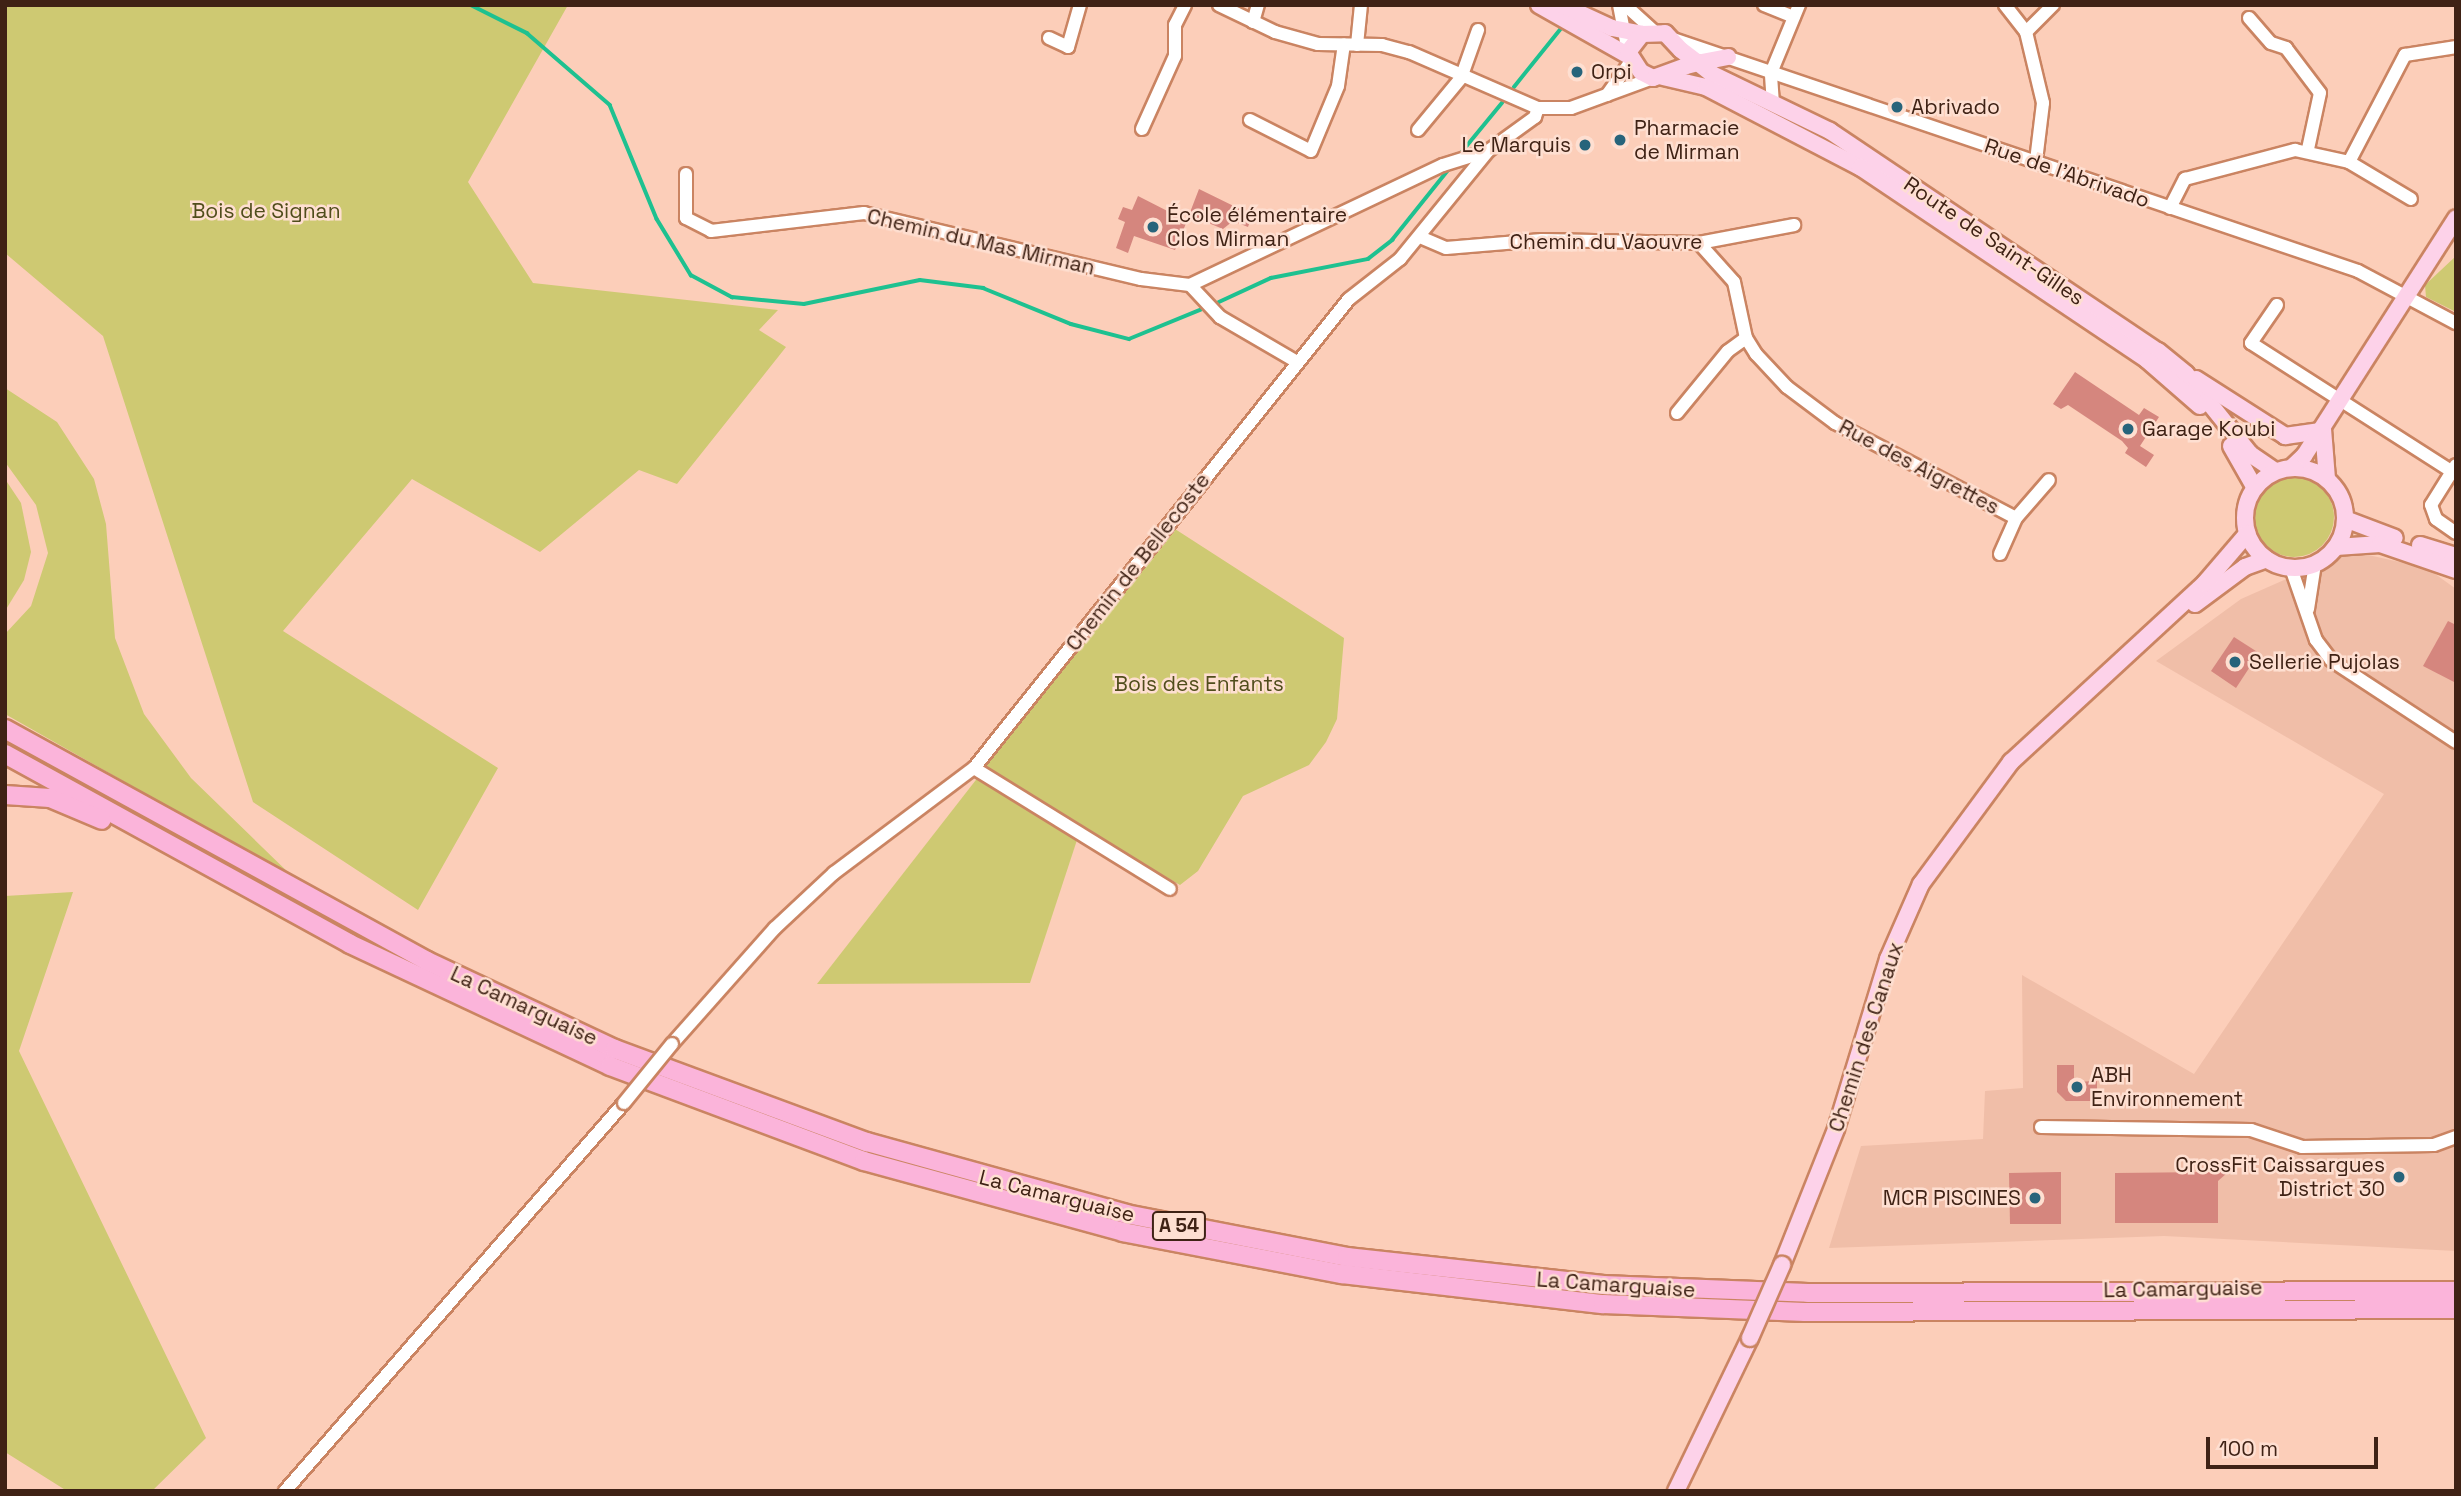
<!DOCTYPE html>
<meta charset="utf-8">
<style>
body{margin:0}
#map{position:relative;width:2461px;height:1496px;overflow:hidden;background:#fcceb9;font-family:"Space Grotesk",sans-serif}
div>[style]{position:absolute}
[style*='--x']{left:calc(var(--x)*1px);top:calc(var(--y)*1px);width:calc(var(--w)*1px);rotate:calc(var(--a)*1deg)}
.built>*{inset:0;background:#f0bea8}
.green>*{inset:0;background:#cec972}
.round{border-radius:50%}
.stream>*{height:3.5px;margin:-1.75px;padding:0 1.75px;transform-origin:1.75px;border-radius:1.75px;background:#1ec190}
.building>*{inset:0;background:#d5867e}
.roads{filter:drop-shadow(2px 0 #ca8462) drop-shadow(-2px 0 #ca8462) drop-shadow(0 2px #ca8462) drop-shadow(0 -2px #ca8462)}
.minor>*{height:12px;margin:-6px;padding:0 6px;transform-origin:6px;border-radius:6px;background:#fff}
.major>*{height:16px;margin:-8px;padding:0 8px;transform-origin:8px;border-radius:8px;background:#fdd2e9}
.major>.ring{margin:-8px;padding:0;box-sizing:content-box;background:none;border:16px solid #fdd2e9;border-radius:50%}
.highway>*{height:18px;margin:-9px;padding:0 9px;transform-origin:9px;border-radius:9px;background:#fbb4da}
.bridges{filter:drop-shadow(2px 0 #ca8462) drop-shadow(-2px 0 #ca8462) drop-shadow(0 2px #ca8462) drop-shadow(0 -2px #ca8462)}
.minor-bridge>*{height:12px;margin:-6px;padding:0 6px;transform-origin:6px;border-radius:6px;background:#fff}
.major-bridge>*{height:16px;margin:-8px;padding:0 8px;transform-origin:8px;border-radius:8px;background:#fdd2e9}
.dots>*{width:19px;height:19px;translate:-50% -50%;box-sizing:border-box;border:4px solid #fedfd1;border-radius:50%}
span{translate:-50% -50%;white-space:nowrap;text-align:center;line-height:1.15;-webkit-text-stroke:5px #fedfd1;paint-order:stroke}
.shield-label span{padding:2px 5px;background:#fedfd1;border:2px solid;border-radius:5px;-webkit-text-stroke-width:0}
.shield-label{font-size:19px;color:#3f2215;font-weight:700}
.poi-label{font-size:21px;color:#3f2215}
.left{translate:0 -50%;text-align:left}
.right{translate:-100% -50%;text-align:right}
.street-label{font-size:21px;color:#3f2215}
.park-label{font-size:21px;color:#504d1b}
.frame{position:absolute;inset:0;border:7px solid #3f2215;pointer-events:none}
.scale{position:absolute;left:2206px;top:1437px;width:172px;height:32px;box-sizing:border-box;border:4px solid #3f2215;border-top:0;padding-left:9px;font-size:21px;line-height:24px;white-space:nowrap;color:#3f2215;-webkit-text-stroke:5px #fedfd1;paint-order:stroke}
</style>
<div id="map">
<div class="built">
<i style="clip-path:polygon(2350px 551px,2427px 568px,2456px 589px,2456px 1251px,2164px 1236px,1829px 1248px,1861px 1146px,1983px 1139px,1985px 1091px,2023px 1088px,2022px 975px,2194px 1074px,2384px 794px,2156px 661px,2241px 599px)"></i>
</div>
<div class="green">
<i style="clip-path:polygon(5px 5px,568px 5px,468px 182px,533px 283px,778px 310px,759px 330px,786px 347px,677px 484px,639px 470px,540px 552px,412px 479px,283px 631px,498px 768px,418px 910px,253px 802px,103px 336px,5px 253px)"></i>
<i style="clip-path:polygon(2456px 256px,2456px 312px,2426px 297px,2425px 285px)"></i>
<i style="clip-path:polygon(5px 388px,57px 422px,94px 479px,106px 524px,115px 638px,144px 714px,191px 778px,294px 878px,5px 714px,5px 634px,31px 606px,48px 553px,36px 505px,5px 462px)"></i>
<i class="round" style="left:2254px;top:477px;width:80px;height:80px"></i>
<i style="clip-path:polygon(5px 479px,21px 503px,31px 552px,24px 580px,5px 611px)"></i>
<i style="clip-path:polygon(1175px 529px,1344px 638px,1337px 719px,1326px 742px,1309px 765px,1243px 796px,1198px 871px,1180px 885px,981px 770px,1166px 532px)"></i>
<i style="clip-path:polygon(979px 776px,1077px 840px,1030px 983px,817px 984px)"></i>
<i style="clip-path:polygon(73px 892px,19px 1051px,206px 1438px,152px 1491px,67px 1491px,5px 1452px,5px 896px)"></i>
</div>
<div class="stream">
<i style="--x:471;--y:5;--w:63;--a:26.6"></i>
<i style="--x:527;--y:33;--w:110;--a:40.9"></i>
<i style="--x:610;--y:105;--w:123;--a:67.6"></i>
<i style="--x:657;--y:219;--w:66;--a:58.7"></i>
<i style="--x:691;--y:275;--w:47;--a:28.2"></i>
<i style="--x:732;--y:297;--w:72;--a:5.6"></i>
<i style="--x:804;--y:304;--w:118;--a:-11.7"></i>
<i style="--x:920;--y:280;--w:64;--a:7.2"></i>
<i style="--x:983;--y:288;--w:95;--a:22.2"></i>
<i style="--x:1071;--y:324;--w:60;--a:14.5"></i>
<i style="--x:1129;--y:339;--w:77;--a:-22.2"></i>
<i style="--x:1514;--y:87;--w:78;--a:-51.2"></i>
<i style="--x:1460;--y:154;--w:66;--a:-50.5"></i>
<i style="--x:1219;--y:302;--w:57;--a:-24.8"></i>
<i style="--x:1271;--y:278;--w:99;--a:-11.1"></i>
<i style="--x:1368;--y:259;--w:31;--a:-38"></i>
<i style="--x:1392;--y:240;--w:91;--a:-51.2"></i>
</div>
<div class="building">
<i style="clip-path:polygon(1199px 189px,1252px 215px,1248px 227px,1233px 221px,1223px 229px,1189px 215px)"></i>
<i style="clip-path:polygon(1138px 196px,1187px 221px,1175px 250px,1134px 236px,1128px 253px,1116px 248px,1125px 222px,1118px 219px,1123px 207px,1132px 210px)"></i>
<i style="clip-path:polygon(2075px 372px,2139px 415px,2144px 408px,2159px 417px,2140px 446px,2154px 455px,2146px 467px,2125px 453px,2128px 448px,2122px 441px,2068px 405px,2061px 409px,2053px 404px)"></i>
<i style="clip-path:polygon(2448px 621px,2456px 625px,2456px 683px,2423px 666px)"></i>
<i style="clip-path:polygon(2234px 637px,2259px 653px,2236px 688px,2211px 671px)"></i>
<i style="clip-path:polygon(2057px 1065px,2074px 1065px,2074px 1082px,2097px 1081px,2097px 1101px,2066px 1101px,2057px 1092px)"></i>
<i style="clip-path:polygon(2218px 1164px,2227px 1173px,2218px 1181px,2218px 1223px,2115px 1223px,2115px 1173px,2209px 1172px)"></i>
<i style="clip-path:polygon(2061px 1172px,2061px 1224px,2010px 1224px,2009px 1173px)"></i>
</div>
<div class="roads">
<div class="minor">
<i style="--x:1219;--y:5;--w:62;--a:25.7"></i>
<i style="--x:1275;--y:32;--w:45;--a:15.6"></i>
<i style="--x:1318;--y:44;--w:64;--a:0.9"></i>
<i style="--x:1382;--y:45;--w:28;--a:15"></i>
<i style="--x:1409;--y:52;--w:141;--a:23.5"></i>
<i style="--x:1538;--y:108;--w:33;--a:0"></i>
<i style="--x:1571;--y:108;--w:87;--a:-20.1"></i>
<i style="--x:1619;--y:5;--w:48;--a:79.2"></i>
<i style="--x:1625;--y:5;--w:39;--a:42"></i>
<i style="--x:1764;--y:5;--w:32;--a:22"></i>
<i style="--x:2005;--y:5;--w:34;--a:52"></i>
<i style="--x:2026;--y:32;--w:73;--a:76.5"></i>
<i style="--x:2043;--y:103;--w:58;--a:96.9"></i>
<i style="--x:2249;--y:18;--w:33;--a:49"></i>
<i style="--x:2271;--y:43;--w:16;--a:18"></i>
<i style="--x:2286;--y:48;--w:56;--a:52.9"></i>
<i style="--x:2320;--y:93;--w:57;--a:102.1"></i>
<i style="--x:1253;--y:22;--w:18;--a:-74"></i>
<i style="--x:2026;--y:32;--w:38;--a:-45"></i>
<i style="--x:1049;--y:38;--w:21;--a:25"></i>
<i style="--x:1068;--y:47;--w:44;--a:-74.1"></i>
<i style="--x:1673;--y:39;--w:723;--a:18.71"></i>
<i style="--x:2358;--y:271;--w:111;--a:28"></i>
<i style="--x:1357;--y:45;--w:40;--a:-84.3"></i>
<i style="--x:1607;--y:95;--w:42;--a:-54.8"></i>
<i style="--x:1773;--y:104;--w:31;--a:-94"></i>
<i style="--x:1771;--y:73;--w:74;--a:-67.6"></i>
<i style="--x:1250;--y:120;--w:68;--a:26.9"></i>
<i style="--x:1311;--y:151;--w:70;--a:-67.4"></i>
<i style="--x:1338;--y:86;--w:42;--a:-81.9"></i>
<i style="--x:1142;--y:129;--w:80;--a:-65.7"></i>
<i style="--x:1175;--y:56;--w:31;--a:-90"></i>
<i style="--x:1175;--y:25;--w:22;--a:-63"></i>
<i style="--x:1418;--y:130;--w:67;--a:-50.4"></i>
<i style="--x:1461;--y:78;--w:51;--a:-70.5"></i>
<i style="--x:2349;--y:162;--w:72;--a:30.8"></i>
<i style="--x:686;--y:174;--w:44;--a:90"></i>
<i style="--x:686;--y:218;--w:28;--a:27"></i>
<i style="--x:711;--y:231;--w:154;--a:-6.7"></i>
<i style="--x:864;--y:213;--w:285;--a:13.4"></i>
<i style="--x:1141;--y:279;--w:49;--a:7"></i>
<i style="--x:1190;--y:285;--w:44;--a:46.8"></i>
<i style="--x:1220;--y:317;--w:89;--a:30.3"></i>
<i style="--x:2170;--y:208;--w:33;--a:-63"></i>
<i style="--x:2185;--y:179;--w:114;--a:-14.8"></i>
<i style="--x:2295;--y:150;--w:55;--a:12.5"></i>
<i style="--x:2349;--y:162;--w:121;--a:-62.4"></i>
<i style="--x:2405;--y:55;--w:52;--a:-8.9"></i>
<i style="--x:1420;--y:237;--w:28;--a:23"></i>
<i style="--x:1446;--y:248;--w:96;--a:-4.8"></i>
<i style="--x:1542;--y:240;--w:157;--a:1.1"></i>
<i style="--x:1699;--y:243;--w:97;--a:-10.7"></i>
<i style="--x:1699;--y:243;--w:52;--a:48.1"></i>
<i style="--x:1734;--y:282;--w:57;--a:77.9"></i>
<i style="--x:1746;--y:338;--w:19;--a:58"></i>
<i style="--x:1756;--y:354;--w:45;--a:46.8"></i>
<i style="--x:1787;--y:387;--w:60;--a:36.9"></i>
<i style="--x:1835;--y:423;--w:204;--a:27.7"></i>
<i style="--x:2016;--y:518;--w:50;--a:-49"></i>
<i style="--x:1190;--y:285;--w:280;--a:-25.4"></i>
<i style="--x:1443;--y:165;--w:47;--a:-17.3"></i>
<i style="--x:2277;--y:305;--w:46;--a:124.4"></i>
<i style="--x:2251;--y:343;--w:237;--a:32.6"></i>
<i style="--x:1677;--y:413;--w:80;--a:-50.6"></i>
<i style="--x:1728;--y:351;--w:22;--a:-36"></i>
<i style="--x:2456;--y:465;--w:47;--a:122"></i>
<i style="--x:2431;--y:505;--w:15;--a:70"></i>
<i style="--x:2436;--y:519;--w:24;--a:35"></i>
<i style="--x:2000;--y:554;--w:39;--a:-66"></i>
<i style="--x:2291;--y:568;--w:76;--a:70.9"></i>
<i style="--x:2316;--y:640;--w:25;--a:53"></i>
<i style="--x:2331;--y:660;--w:149;--a:33.3"></i>
<i style="--x:2308;--y:609;--w:46;--a:-81.2"></i>
<i style="--x:974;--y:768;--w:230;--a:31.7"></i>
<i style="--x:672;--y:1044;--w:155;--a:-48.4"></i>
<i style="--x:775;--y:928;--w:81;--a:-43"></i>
<i style="--x:834;--y:873;--w:175;--a:-36.9"></i>
<i style="--x:974;--y:768;--w:600;--a:-51.36"></i>
<i style="--x:1349;--y:299;--w:65;--a:-38.1"></i>
<i style="--x:1400;--y:259;--w:139;--a:-50.8"></i>
<i style="--x:1488;--y:151;--w:58;--a:-35.9"></i>
<i style="--x:1535;--y:117;--w:9;--a:-72"></i>
<i style="--x:2041;--y:1127;--w:210;--a:0.8"></i>
<i style="--x:2251;--y:1130;--w:54;--a:18.4"></i>
<i style="--x:2302;--y:1147;--w:132;--a:-0.9"></i>
<i style="--x:2434;--y:1145;--w:23;--a:-20"></i>
<i style="--x:285;--y:1491;--w:515;--a:-48.86"></i>
</div>
<div class="major">
<i style="--x:1539;--y:5;--w:103;--a:29.5"></i>
<i style="--x:1562;--y:5;--w:55;--a:24.7"></i>
<i style="--x:1612;--y:28;--w:31;--a:11"></i>
<i style="--x:1728;--y:57;--w:31;--a:169"></i>
<i style="--x:1698;--y:63;--w:12;--a:166"></i>
<i style="--x:1686;--y:66;--w:35;--a:160"></i>
<i style="--x:1653;--y:78;--w:13;--a:-153"></i>
<i style="--x:1641;--y:72;--w:24;--a:-123"></i>
<i style="--x:1628;--y:52;--w:23;--a:-52"></i>
<i style="--x:1642;--y:34;--w:23;--a:-2"></i>
<i style="--x:1665;--y:33;--w:23;--a:47"></i>
<i style="--x:1681;--y:50;--w:21;--a:37"></i>
<i style="--x:1698;--y:63;--w:18;--a:38"></i>
<i style="--x:1712;--y:74;--w:131;--a:25.8"></i>
<i style="--x:1830;--y:131;--w:395;--a:33.9"></i>
<i style="--x:2158;--y:351;--w:36;--a:39"></i>
<i style="--x:2186;--y:374;--w:102;--a:51.3"></i>
<i style="--x:2250;--y:454;--w:30;--a:34"></i>
<i style="--x:1663;--y:77;--w:44;--a:13.1"></i>
<i style="--x:1706;--y:87;--w:174;--a:27.5"></i>
<i style="--x:1860;--y:167;--w:346;--a:33.9"></i>
<i style="--x:2147;--y:360;--w:70;--a:41"></i>
<i style="--x:2196;--y:379;--w:106;--a:32.6"></i>
<i style="--x:2285;--y:436;--w:34;--a:-8"></i>
<i style="--x:2323;--y:429;--w:50;--a:85.4"></i>
<i style="--x:2231;--y:446;--w:48;--a:60.3"></i>
<i class="ring" style="left:2245px;top:468px;width:84px;height:84px"></i>
<i style="--x:2291;--y:468;--w:18;--a:-43"></i>
<i style="--x:2304;--y:456;--w:282;--a:-57.4"></i>
<i style="--x:2345;--y:519;--w:53;--a:20.8"></i>
<i style="--x:2420;--y:545;--w:38;--a:17"></i>
<i style="--x:2336;--y:547;--w:44;--a:-3.9"></i>
<i style="--x:2380;--y:544;--w:80;--a:18.9"></i>
<i style="--x:2195;--y:604;--w:62;--a:-36.5"></i>
<i style="--x:2245;--y:567;--w:23;--a:-20"></i>
<i style="--x:1782;--y:1265;--w:146;--a:-68.3"></i>
<i style="--x:1836;--y:1129;--w:178;--a:-73"></i>
<i style="--x:1888;--y:959;--w:82;--a:-66.3"></i>
<i style="--x:1921;--y:884;--w:152;--a:-53.6"></i>
<i style="--x:2011;--y:762;--w:264;--a:-42.7"></i>
<i style="--x:2205;--y:583;--w:65;--a:-49.4"></i>
<i style="--x:1676;--y:1491;--w:170;--a:-64.2"></i>
</div>
<div class="highway">
<i style="--x:5;--y:729;--w:482;--a:28.8"></i>
<i style="--x:427;--y:961;--w:208;--a:25.1"></i>
<i style="--x:615;--y:1049;--w:269;--a:20.3"></i>
<i style="--x:867;--y:1142;--w:269;--a:15.5"></i>
<i style="--x:1126;--y:1214;--w:225;--a:11"></i>
<i style="--x:1347;--y:1257;--w:258;--a:6.2"></i>
<i style="--x:1603;--y:1285;--w:205;--a:2.2"></i>
<i style="--x:1808;--y:1293;--w:648;--a:-0.18"></i>
<i style="--x:5;--y:754;--w:394;--a:28.8"></i>
<i style="--x:350;--y:944;--w:287;--a:25.1"></i>
<i style="--x:610;--y:1066;--w:271;--a:20.5"></i>
<i style="--x:864;--y:1161;--w:269;--a:15.3"></i>
<i style="--x:1123;--y:1232;--w:223;--a:10.9"></i>
<i style="--x:1342;--y:1274;--w:263;--a:6.6"></i>
<i style="--x:1603;--y:1304;--w:202;--a:2.3"></i>
<i style="--x:1805;--y:1312;--w:651;--a:-0.26"></i>
<i style="--x:5;--y:795;--w:45;--a:3.8"></i>
<i style="--x:50;--y:798;--w:56;--a:22.9"></i>
</div>
</div>
<div class="bridges">
<div class="minor-bridge">
<i style="--x:624;--y:1103;--w:76;--a:-50.9"></i>
</div>
<div class="major-bridge">
<i style="--x:1750;--y:1338;--w:80;--a:-66.3"></i>
</div>
</div>
<div class="dots">
<i style="left:1577px;top:72px;background:#27647b"></i>
<i style="left:1897px;top:107px;background:#27647b"></i>
<i style="left:1620px;top:140px;background:#27647b"></i>
<i style="left:1585px;top:145px;background:#27647b"></i>
<i style="left:1153px;top:227px;background:#27647b"></i>
<i style="left:2128px;top:429px;background:#27647b"></i>
<i style="left:2235px;top:662px;background:#27647b"></i>
<i style="left:2077px;top:1087px;background:#27647b"></i>
<i style="left:2399px;top:1177px;background:#27647b"></i>
<i style="left:2035px;top:1198px;background:#27647b"></i>
</div>
<div class="shield-label">
<span style="left:1179px;top:1226px">A 54</span>
</div>
<div class="poi-label">
<span class="left" style="left:1591px;top:72px">Orpi</span>
<span class="left" style="left:1911px;top:107px">Abrivado</span>
<span class="left" style="left:1634px;top:140px">Pharmacie<br>de Mirman</span>
<span class="right" style="left:1571px;top:145px">Le Marquis</span>
<span class="left" style="left:1167px;top:227px">École élémentaire<br>Clos Mirman</span>
<span class="left" style="left:2142px;top:429px">Garage Koubi</span>
<span class="left" style="left:2249px;top:662px">Sellerie Pujolas</span>
<span class="left" style="left:2091px;top:1087px">ABH<br>Environnement</span>
<span class="right" style="left:2385px;top:1177px">CrossFit Caissargues<br>District 30</span>
<span class="right" style="left:2021px;top:1198px">MCR PISCINES</span>
</div>
<div class="street-label">
<span style="left:2067px;top:173px;rotate:19deg">Rue de l'Abrivado</span>
<span style="left:1994px;top:241px;rotate:34deg">Route de Saint-Gilles</span>
<span style="left:981px;top:242px;rotate:13deg">Chemin du Mas Mirman</span>
<span style="left:1606px;top:242px">Chemin du Vaouvre</span>
<span style="left:1919px;top:467px;rotate:28deg">Rue des Aigrettes</span>
<span style="left:1138px;top:562px;rotate:-52deg">Chemin de Bellecoste</span>
<span style="left:524px;top:1006px;rotate:25deg">La Camarguaise</span>
<span style="left:1866px;top:1037px;rotate:-72deg">Chemin des Canaux</span>
<span style="left:1057px;top:1196px;rotate:14deg">La Camarguaise</span>
<span style="left:1616px;top:1285px;rotate:4deg">La Camarguaise</span>
<span style="left:2183px;top:1289px;rotate:-1deg">La Camarguaise</span>
</div>
<div class="park-label">
<span style="left:266px;top:211px">Bois de Signan</span>
<span style="left:1199px;top:684px">Bois des Enfants</span>
</div>
<div class="frame"></div>
<div class="scale">100 m</div>
</div>
